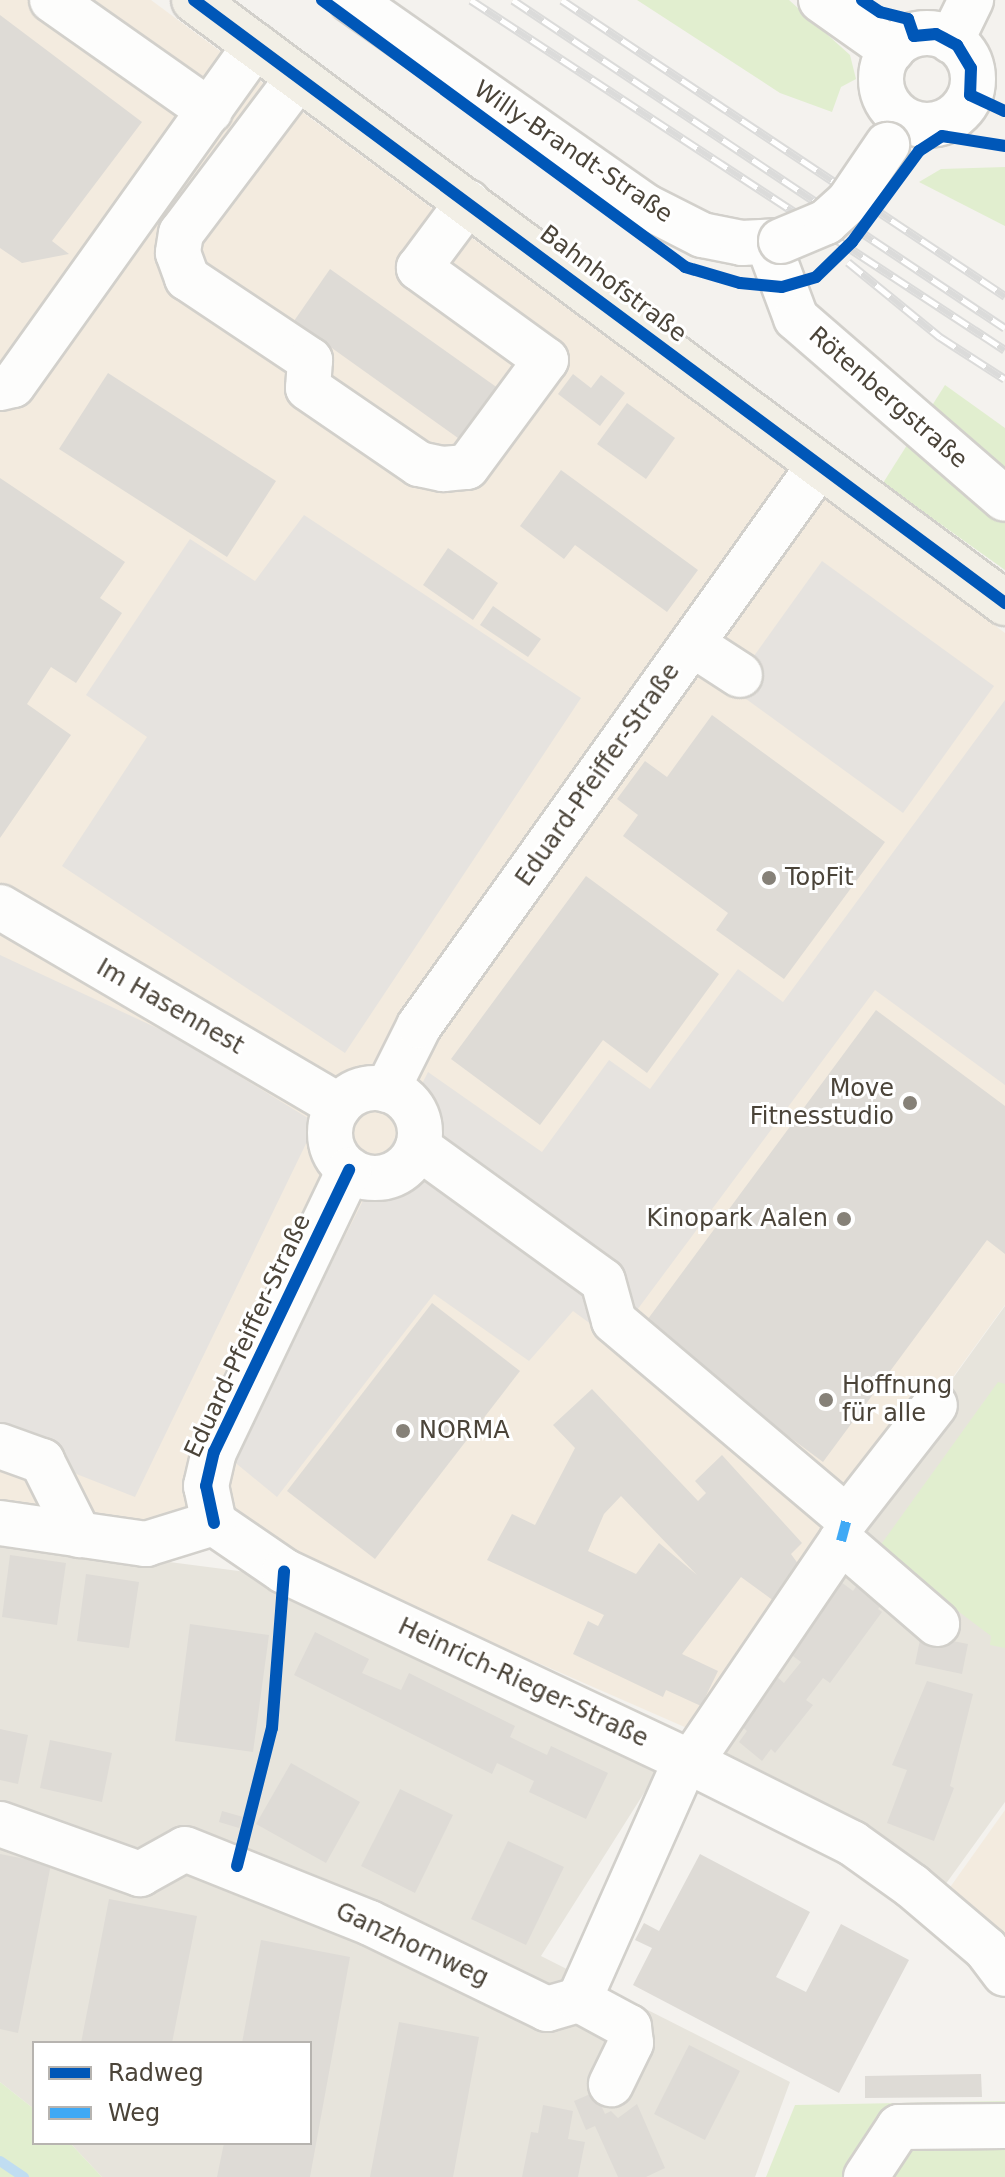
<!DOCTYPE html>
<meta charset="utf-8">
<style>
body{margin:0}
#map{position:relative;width:1005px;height:2177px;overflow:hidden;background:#f4f2ee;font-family:"DejaVu Sans",sans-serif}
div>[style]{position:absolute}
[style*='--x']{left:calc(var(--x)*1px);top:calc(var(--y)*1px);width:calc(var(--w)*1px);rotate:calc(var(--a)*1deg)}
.residential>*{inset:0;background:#e7e4dc}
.commercial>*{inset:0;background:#f3ebdf}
.green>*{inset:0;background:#e1eecf}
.parking>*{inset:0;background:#e6e3df}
.stream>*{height:10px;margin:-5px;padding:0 5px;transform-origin:5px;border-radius:5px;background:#c0ddf1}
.building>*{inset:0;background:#dedbd6}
.roads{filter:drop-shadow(2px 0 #d2d0cb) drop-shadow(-2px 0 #d2d0cb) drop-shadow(0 2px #d2d0cb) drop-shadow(0 -2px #d2d0cb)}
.minor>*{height:44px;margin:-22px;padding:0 22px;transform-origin:22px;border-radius:22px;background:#fdfdfc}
.minor>.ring{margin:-22px;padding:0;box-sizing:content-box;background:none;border:44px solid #fdfdfc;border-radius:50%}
.major>*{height:44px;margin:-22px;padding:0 22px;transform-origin:22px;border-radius:22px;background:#f2efe6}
.rail>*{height:9px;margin-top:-4.5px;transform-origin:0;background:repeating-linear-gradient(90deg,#fff 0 18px,#dbdbda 0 36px);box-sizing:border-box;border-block:2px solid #dbdbda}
.bridges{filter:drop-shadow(2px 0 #d2d0cb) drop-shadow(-2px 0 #d2d0cb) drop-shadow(0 2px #d2d0cb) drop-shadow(0 -2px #d2d0cb)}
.minor-bridge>*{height:44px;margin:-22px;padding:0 22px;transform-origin:22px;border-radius:22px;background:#fdfdfc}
.quiet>*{height:10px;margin-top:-5px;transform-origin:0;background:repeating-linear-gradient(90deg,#3fa9f5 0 20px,transparent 0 30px)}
.cycleway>*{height:12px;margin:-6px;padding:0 6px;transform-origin:6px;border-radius:6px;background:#0057b8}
.dots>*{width:22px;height:22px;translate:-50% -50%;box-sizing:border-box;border:4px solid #fff;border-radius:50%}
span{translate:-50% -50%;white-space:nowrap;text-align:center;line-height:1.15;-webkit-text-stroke:6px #fff;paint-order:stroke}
.street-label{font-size:24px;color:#4b4439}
.poi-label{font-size:24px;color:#4b4439}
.left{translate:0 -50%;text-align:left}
.right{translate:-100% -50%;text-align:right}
.legend{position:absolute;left:32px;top:2041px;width:280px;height:104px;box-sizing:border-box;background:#fff;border:2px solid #b7b4b0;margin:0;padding:10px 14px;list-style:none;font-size:24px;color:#4b4439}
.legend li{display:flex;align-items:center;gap:16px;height:40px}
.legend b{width:40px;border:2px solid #b7b4b0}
</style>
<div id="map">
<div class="residential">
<i style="clip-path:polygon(1005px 1306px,1005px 1802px,945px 1885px,869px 1825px,693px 1739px)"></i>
<i style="clip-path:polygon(0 1540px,261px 1574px,663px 1763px,541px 1956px,790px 2082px,755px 2177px,102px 2177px,70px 2143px,310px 2143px,310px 2043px,34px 2043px,34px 2109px,0 2082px)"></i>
</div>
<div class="commercial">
<i style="clip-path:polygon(0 0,151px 0,1005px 633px,1005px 1305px,696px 1732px,289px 1554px,0 1519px)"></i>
<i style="clip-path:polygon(1005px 1810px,1005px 1966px,941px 1900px)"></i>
</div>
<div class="green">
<i style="clip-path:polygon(637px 0,789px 0,850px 55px,856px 79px,841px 87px,832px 112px,780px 93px)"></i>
<i style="clip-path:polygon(1005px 167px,1005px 226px,919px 182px,941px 169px)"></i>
<i style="clip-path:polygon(945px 385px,1005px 428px,1005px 570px,883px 483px)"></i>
<i style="clip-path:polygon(998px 1382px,1005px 1384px,1005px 1648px,990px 1645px,991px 1636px,877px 1550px)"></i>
<i style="clip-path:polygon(0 2082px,34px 2109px,34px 2143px,70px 2143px,102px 2177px,0 2177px)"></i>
<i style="clip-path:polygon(1005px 2101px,1005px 2177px,766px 2177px,795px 2105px)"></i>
</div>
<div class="parking">
<i style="clip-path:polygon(304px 515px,581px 698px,345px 1053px,62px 866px,147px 737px,86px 695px,190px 539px,255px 581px)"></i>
<i style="clip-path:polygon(822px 561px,994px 686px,903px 813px,731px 688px)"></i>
<i style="clip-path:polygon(1005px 700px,1005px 1085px,875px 990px,614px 1341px,573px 1311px,529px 1361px,434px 1294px,277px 1497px,232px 1460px,428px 1072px,542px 1152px,609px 1060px,650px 1089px,738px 969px,783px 1002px)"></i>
<i style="clip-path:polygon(0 955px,172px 1035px,316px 1123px,135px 1497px,0 1444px)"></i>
</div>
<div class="stream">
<i style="--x:0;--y:2161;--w:29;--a:34"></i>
</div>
<div class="building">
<i style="clip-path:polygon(0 15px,142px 122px,52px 241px,69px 254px,22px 263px,0 248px)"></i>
<i style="clip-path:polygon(330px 269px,502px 391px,465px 443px,294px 321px)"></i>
<i style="clip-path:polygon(108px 373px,276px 481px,227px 557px,59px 449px)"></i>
<i style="clip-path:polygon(573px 374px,591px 388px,601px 375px,625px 393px,600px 426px,558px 394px)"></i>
<i style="clip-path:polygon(627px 403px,675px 438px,646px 479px,597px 444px)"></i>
<i style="clip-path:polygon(561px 470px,698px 570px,667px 612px,575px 545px,564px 559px,520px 526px)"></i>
<i style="clip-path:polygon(0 478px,125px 562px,100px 598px,122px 613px,76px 683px,51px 667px,27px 704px,71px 735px,0 838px)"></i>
<i style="clip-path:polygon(448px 548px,498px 583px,473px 620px,423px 585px)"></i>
<i style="clip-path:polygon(493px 606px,541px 639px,528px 657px,480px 625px)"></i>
<i style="clip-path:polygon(712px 715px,885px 842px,784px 979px,716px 930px,728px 913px,623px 836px,638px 815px,617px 799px,645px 761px,667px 777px)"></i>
<i style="clip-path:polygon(586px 876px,719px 974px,647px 1073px,603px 1040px,540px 1125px,451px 1059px)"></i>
<i style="clip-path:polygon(876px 1010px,1005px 1106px,1005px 1254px,987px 1240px,823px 1462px,642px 1327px)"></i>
<i style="clip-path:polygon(432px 1303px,520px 1371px,375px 1559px,287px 1491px)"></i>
<i style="clip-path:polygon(evenodd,592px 1389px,698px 1501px,706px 1493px,695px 1481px,722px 1455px,802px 1543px,791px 1554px,804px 1572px,778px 1604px,741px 1577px,682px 1654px,718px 1671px,701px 1706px,666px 1690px,663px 1697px,573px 1654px,588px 1621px,598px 1626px,604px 1615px,487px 1560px,512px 1514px,535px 1525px,575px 1448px,553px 1425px,592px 1389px,621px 1496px,697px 1575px,659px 1543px,636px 1574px,588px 1551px,604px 1514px,621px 1496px)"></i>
<i style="clip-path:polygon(10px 1555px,66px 1563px,57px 1625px,2px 1617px)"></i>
<i style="clip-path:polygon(86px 1574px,139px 1582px,129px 1648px,77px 1641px)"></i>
<i style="clip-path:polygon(862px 1578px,888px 1596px,878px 1609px,882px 1612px,830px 1683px,823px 1678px,806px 1700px,813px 1705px,775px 1753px,771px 1749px,762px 1761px,739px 1742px,747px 1731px,732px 1718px,769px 1670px,784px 1683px,801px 1662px,785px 1650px,837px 1579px,853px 1591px)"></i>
<i style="clip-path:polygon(190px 1624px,269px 1635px,253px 1752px,175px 1741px)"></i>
<i style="clip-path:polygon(315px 1632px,369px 1659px,362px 1673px,401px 1690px,409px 1673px,515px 1726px,510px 1737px,522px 1743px,547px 1755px,551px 1746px,608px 1773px,586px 1819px,529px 1792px,534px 1781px,497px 1763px,492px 1774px,294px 1675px)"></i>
<i style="clip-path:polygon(921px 1635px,968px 1644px,962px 1674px,915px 1664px)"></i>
<i style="clip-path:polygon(927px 1681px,973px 1694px,950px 1786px,954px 1788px,934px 1841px,887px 1823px,907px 1770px,892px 1765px)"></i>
<i style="clip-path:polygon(0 1729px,28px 1735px,18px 1784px,0 1780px)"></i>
<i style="clip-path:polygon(50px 1740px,112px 1753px,102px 1802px,40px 1788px)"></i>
<i style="clip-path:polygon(291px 1763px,360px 1802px,326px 1863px,256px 1824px)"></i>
<i style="clip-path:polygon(400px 1789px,453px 1815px,415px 1893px,361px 1866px)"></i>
<i style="clip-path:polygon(222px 1811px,243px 1817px,239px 1828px,219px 1822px)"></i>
<i style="clip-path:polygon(508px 1841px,564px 1867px,526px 1945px,471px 1919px)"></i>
<i style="clip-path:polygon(0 1854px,51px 1864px,18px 2033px,0 2029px)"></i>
<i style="clip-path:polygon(700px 1854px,810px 1912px,776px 1977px,806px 1992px,841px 1924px,909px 1960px,839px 2093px,633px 1985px,652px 1948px,635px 1940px,644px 1923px,659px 1931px)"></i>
<i style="clip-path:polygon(109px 1899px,197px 1916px,172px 2043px,81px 2043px)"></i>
<i style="clip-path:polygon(261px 1940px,350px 1957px,310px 2177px,217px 2177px,224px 2143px,310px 2143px,310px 2043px,242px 2043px)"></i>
<i style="clip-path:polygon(399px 2022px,479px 2037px,453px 2177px,370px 2177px)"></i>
<i style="clip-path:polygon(689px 2045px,740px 2071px,705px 2140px,654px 2114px)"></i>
<i style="clip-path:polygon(981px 2074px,982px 2097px,865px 2098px,865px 2076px)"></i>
<i style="clip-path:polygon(595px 2092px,605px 2114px,611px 2111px,618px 2118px,637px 2104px,665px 2168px,646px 2177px,618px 2177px,595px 2126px,586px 2130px,574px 2101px)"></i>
<i style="clip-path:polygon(543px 2105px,573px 2111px,568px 2139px,585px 2142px,578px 2177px,522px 2177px,531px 2132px,538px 2133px)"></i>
</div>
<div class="roads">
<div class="minor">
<i style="--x:52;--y:0;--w:193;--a:35.1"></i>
<i style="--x:351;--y:0;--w:361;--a:35"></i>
<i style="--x:647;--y:207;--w:62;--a:27"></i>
<i style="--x:702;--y:235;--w:41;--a:11.3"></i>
<i style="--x:742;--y:243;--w:39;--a:-3"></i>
<i style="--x:821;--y:0;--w:87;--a:35.2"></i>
<i class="ring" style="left:881px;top:33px;width:48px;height:48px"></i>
<i style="--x:951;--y:41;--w:46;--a:-64"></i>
<i style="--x:298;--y:78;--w:194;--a:127"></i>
<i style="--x:181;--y:233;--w:20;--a:99"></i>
<i style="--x:178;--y:253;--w:27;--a:70"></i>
<i style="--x:187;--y:278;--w:148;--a:33.7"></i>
<i style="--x:310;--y:360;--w:28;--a:94"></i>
<i style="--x:308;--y:388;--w:135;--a:34.4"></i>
<i style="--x:419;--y:464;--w:25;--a:12"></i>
<i style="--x:443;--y:469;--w:24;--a:-5"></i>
<i style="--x:467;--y:467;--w:133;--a:-53.6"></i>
<i style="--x:546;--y:360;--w:157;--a:-144.1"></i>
<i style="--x:419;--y:268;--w:82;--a:-53.4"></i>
<i style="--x:768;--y:243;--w:80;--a:69.5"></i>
<i style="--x:796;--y:318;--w:276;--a:40.9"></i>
<i style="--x:0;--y:388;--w:13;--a:-13"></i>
<i style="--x:13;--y:385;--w:417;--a:-54.5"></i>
<i style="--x:692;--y:644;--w:57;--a:32.9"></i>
<i style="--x:0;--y:907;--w:393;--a:30.4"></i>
<i class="ring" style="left:330px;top:1088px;width:46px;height:46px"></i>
<i style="--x:387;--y:1090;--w:72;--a:-63.4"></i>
<i style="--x:419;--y:1026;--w:687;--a:-54.48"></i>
<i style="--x:418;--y:1147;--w:228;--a:35.9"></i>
<i style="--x:603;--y:1281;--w:41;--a:74.6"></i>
<i style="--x:614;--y:1321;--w:305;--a:40.2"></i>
<i style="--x:847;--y:1518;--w:143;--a:-52.1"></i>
<i style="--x:0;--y:1446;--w:45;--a:19.7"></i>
<i style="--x:42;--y:1461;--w:83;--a:63.4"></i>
<i style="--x:0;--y:1523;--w:148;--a:8.2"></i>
<i style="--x:146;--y:1544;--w:71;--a:-17.2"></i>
<i style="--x:214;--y:1523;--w:85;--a:34.4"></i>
<i style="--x:284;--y:1571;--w:444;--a:25.2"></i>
<i style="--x:686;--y:1760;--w:186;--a:26.6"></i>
<i style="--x:852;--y:1843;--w:74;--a:35.6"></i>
<i style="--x:912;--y:1886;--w:97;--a:40.4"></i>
<i style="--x:986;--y:1949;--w:31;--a:53"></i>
<i style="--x:214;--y:1523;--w:38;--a:-102"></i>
<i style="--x:206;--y:1486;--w:35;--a:-77"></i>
<i style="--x:214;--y:1452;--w:313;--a:-64.4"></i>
<i style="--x:691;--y:1762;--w:267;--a:-55.8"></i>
<i style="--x:841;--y:1541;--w:127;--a:40.8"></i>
<i style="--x:0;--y:1824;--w:149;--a:19.7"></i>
<i style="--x:140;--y:1874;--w:51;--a:-29.1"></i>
<i style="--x:185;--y:1849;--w:199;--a:21.8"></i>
<i style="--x:370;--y:1923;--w:197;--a:25.9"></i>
<i style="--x:547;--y:2009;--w:33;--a:-16"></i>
<i style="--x:579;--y:2000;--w:263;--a:-66"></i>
<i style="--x:579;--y:2000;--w:57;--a:28.4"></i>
<i style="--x:629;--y:2027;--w:16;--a:83"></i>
<i style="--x:631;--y:2043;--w:46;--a:116"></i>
<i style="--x:866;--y:2177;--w:60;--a:-56.6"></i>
<i style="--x:899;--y:2127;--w:106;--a:-0.5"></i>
</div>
<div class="major">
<i style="--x:194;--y:0;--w:1011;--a:36.63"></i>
</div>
</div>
<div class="rail">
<i style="--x:471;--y:0;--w:638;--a:33.24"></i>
<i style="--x:513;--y:0;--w:591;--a:33.69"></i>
<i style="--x:562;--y:0;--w:533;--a:33.75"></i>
<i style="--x:848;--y:262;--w:119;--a:39.2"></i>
<i style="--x:940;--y:337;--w:77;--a:32.9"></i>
</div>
<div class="bridges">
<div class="minor-bridge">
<i style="--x:781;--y:241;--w:49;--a:-22.9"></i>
<i style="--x:826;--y:222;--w:31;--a:-42"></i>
<i style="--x:849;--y:201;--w:68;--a:-55.8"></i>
</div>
</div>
<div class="quiet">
<i style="--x:841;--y:1541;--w:24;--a:-75"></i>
</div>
<div class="cycleway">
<i style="--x:194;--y:0;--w:1011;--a:36.63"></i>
<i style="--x:322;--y:0;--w:451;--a:36.3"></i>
<i style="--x:685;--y:267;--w:57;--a:16.2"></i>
<i style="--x:740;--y:283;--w:42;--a:5.4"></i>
<i style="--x:782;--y:287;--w:35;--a:-16"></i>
<i style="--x:816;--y:277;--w:50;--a:-44.2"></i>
<i style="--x:852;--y:242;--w:113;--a:-53.6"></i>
<i style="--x:919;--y:151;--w:27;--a:-33"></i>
<i style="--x:942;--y:136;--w:64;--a:9"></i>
<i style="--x:862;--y:0;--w:22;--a:34"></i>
<i style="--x:880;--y:12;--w:29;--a:14"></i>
<i style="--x:908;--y:19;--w:18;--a:71"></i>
<i style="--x:914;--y:36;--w:22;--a:-5"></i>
<i style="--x:936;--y:34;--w:24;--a:28"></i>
<i style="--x:957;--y:45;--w:27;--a:59"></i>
<i style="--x:971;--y:68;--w:27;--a:92"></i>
<i style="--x:970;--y:95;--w:38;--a:25"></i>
<i style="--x:214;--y:1523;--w:38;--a:-102"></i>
<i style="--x:206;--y:1486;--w:35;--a:-77"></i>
<i style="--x:214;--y:1452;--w:313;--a:-64.4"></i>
<i style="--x:237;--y:1866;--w:142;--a:-75.8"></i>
<i style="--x:272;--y:1728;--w:157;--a:-85.6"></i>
</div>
<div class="dots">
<i style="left:769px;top:878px;background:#868178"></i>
<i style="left:910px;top:1103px;background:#868178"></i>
<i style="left:844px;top:1219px;background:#868178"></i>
<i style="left:826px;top:1400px;background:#868178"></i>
<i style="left:403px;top:1431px;background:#868178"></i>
</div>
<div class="street-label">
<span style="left:573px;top:152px;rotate:34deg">Willy-Brandt-Straße</span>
<span style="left:613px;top:284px;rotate:37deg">Bahnhofstraße</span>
<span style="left:888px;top:398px;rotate:41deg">Rötenbergstraße</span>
<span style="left:598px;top:775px;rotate:-55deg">Eduard-Pfeiffer-Straße</span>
<span style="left:170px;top:1007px;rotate:30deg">Im Hasennest</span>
<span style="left:248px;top:1336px;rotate:-65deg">Eduard-Pfeiffer-Straße</span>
<span style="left:523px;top:1683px;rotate:25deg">Heinrich-Rieger-Straße</span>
<span style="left:412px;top:1945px;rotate:25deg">Ganzhornweg</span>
</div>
<div class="poi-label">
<span class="left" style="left:785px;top:878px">TopFit</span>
<span class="right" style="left:894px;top:1103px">Move<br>Fitnesstudio</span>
<span class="right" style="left:828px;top:1219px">Kinopark Aalen</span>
<span class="left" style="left:842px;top:1400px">Hoffnung<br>für alle</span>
<span class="left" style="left:419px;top:1431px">NORMA</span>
</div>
<ul class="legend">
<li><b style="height:10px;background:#0057b8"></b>Radweg</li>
<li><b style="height:10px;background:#3fa9f5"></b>Weg</li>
</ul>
</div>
